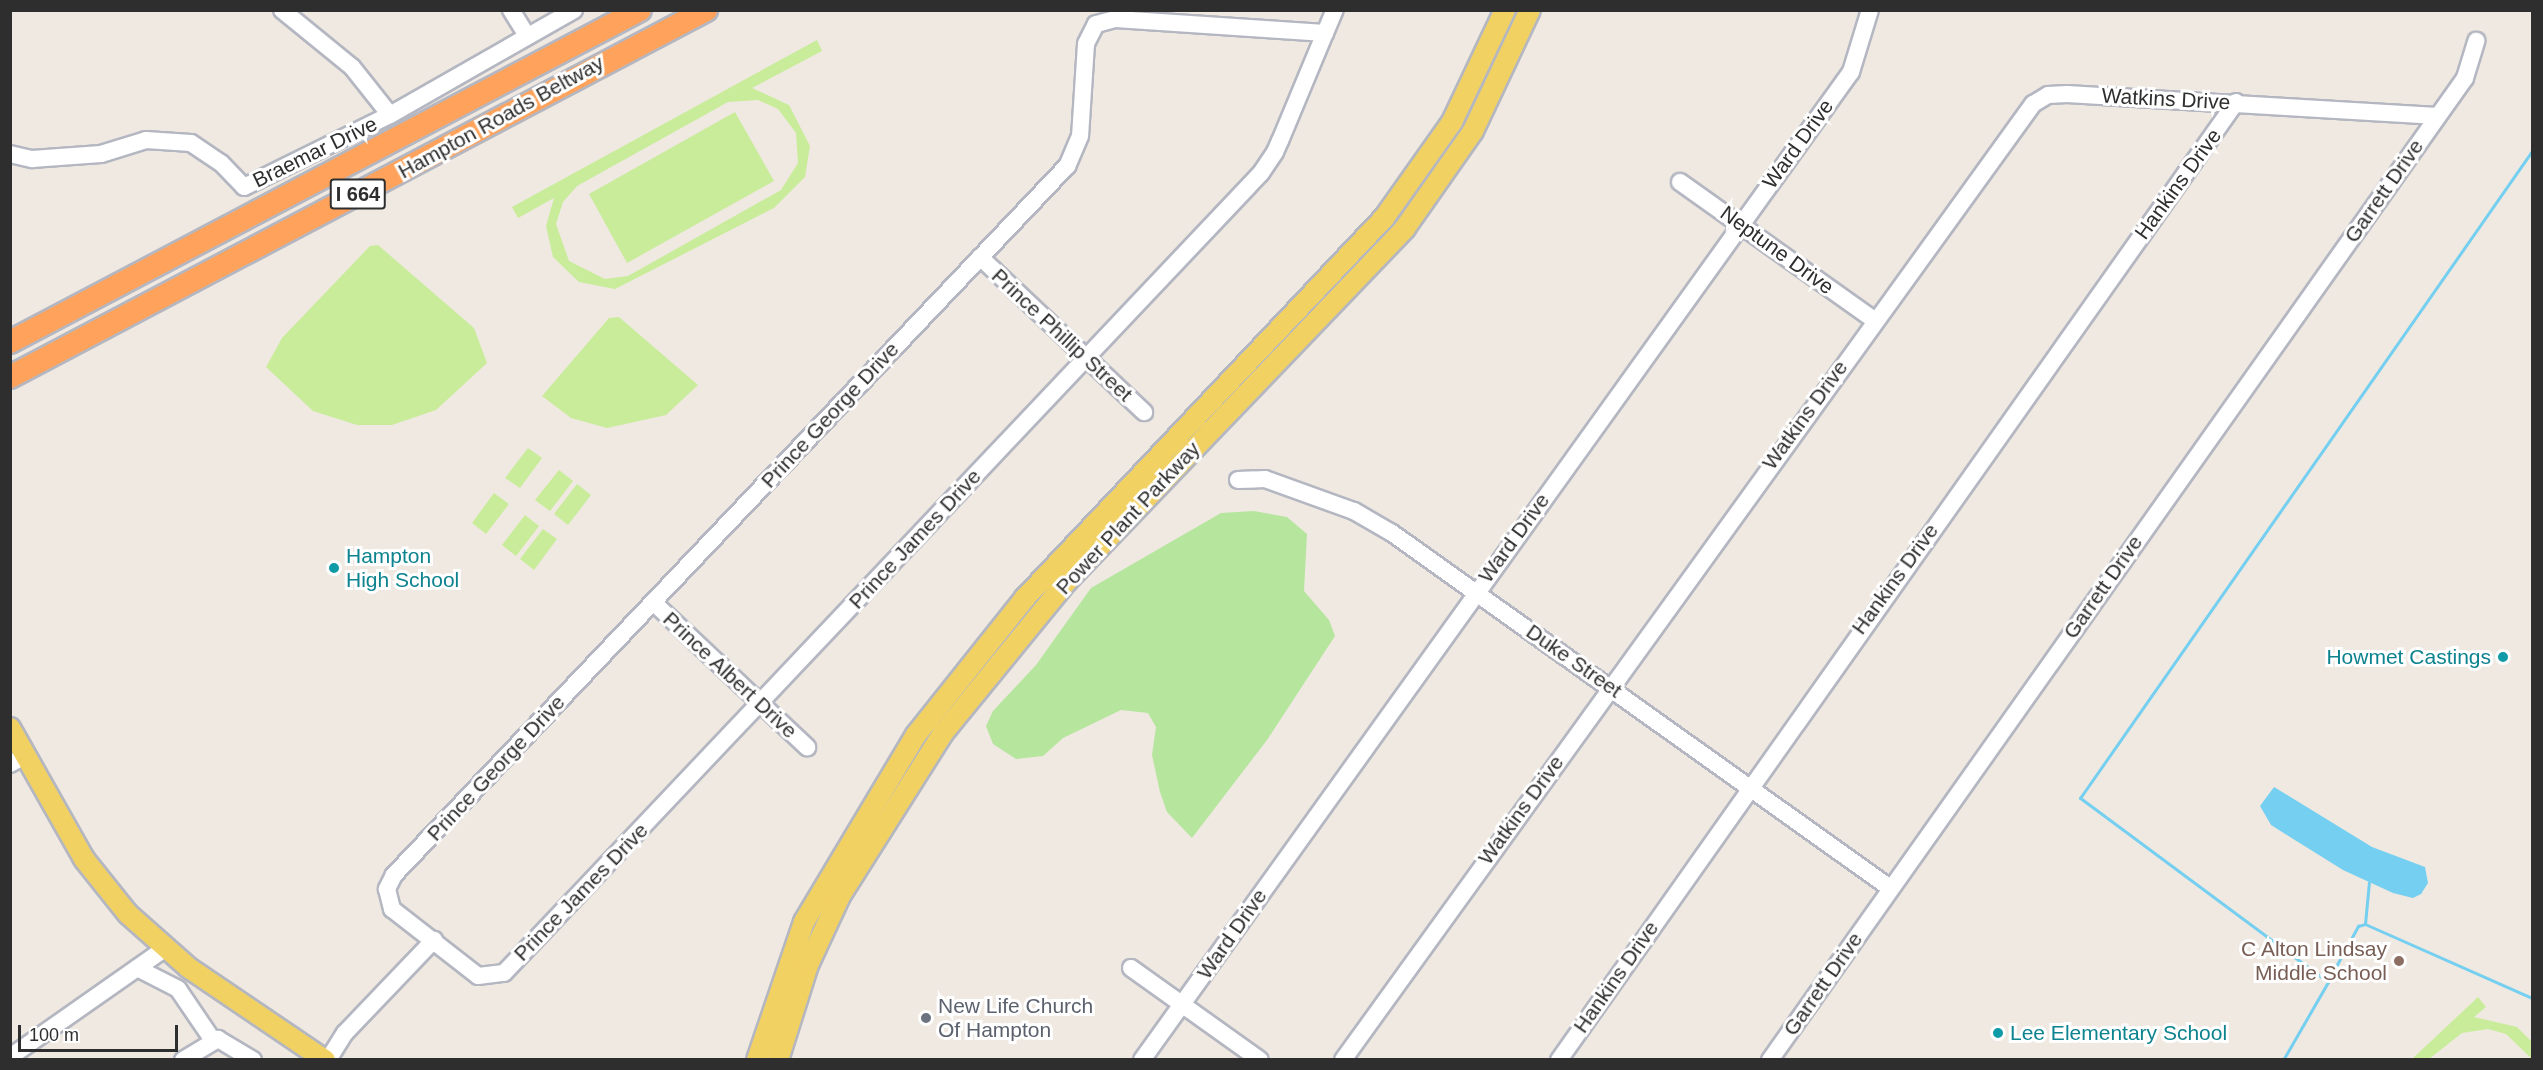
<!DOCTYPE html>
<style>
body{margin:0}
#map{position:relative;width:2543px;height:1070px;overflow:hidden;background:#efe9e1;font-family:Arial,sans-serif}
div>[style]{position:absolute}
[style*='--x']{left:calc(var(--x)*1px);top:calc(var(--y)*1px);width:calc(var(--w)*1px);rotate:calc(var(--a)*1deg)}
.green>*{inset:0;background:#b6e59e}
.pitch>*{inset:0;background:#c9ec9a}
.water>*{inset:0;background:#75cff0}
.stream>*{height:3px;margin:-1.5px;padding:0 1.5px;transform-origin:1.5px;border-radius:1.5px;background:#75cff0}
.roads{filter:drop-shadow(2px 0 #b4b7c1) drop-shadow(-2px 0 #b4b7c1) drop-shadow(0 2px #b4b7c1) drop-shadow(0 -2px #b4b7c1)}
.minor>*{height:16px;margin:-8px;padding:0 8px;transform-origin:8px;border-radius:8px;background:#fff}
.major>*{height:20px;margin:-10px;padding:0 10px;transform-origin:10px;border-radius:10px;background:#f2d163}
.highway>*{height:22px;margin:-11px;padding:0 11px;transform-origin:11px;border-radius:11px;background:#ffa35c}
.dots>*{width:16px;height:16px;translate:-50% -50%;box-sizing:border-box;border:3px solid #fff;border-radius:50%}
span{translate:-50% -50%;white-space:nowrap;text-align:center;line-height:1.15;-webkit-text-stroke:6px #fff;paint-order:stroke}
.shield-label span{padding:2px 4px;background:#fff;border:2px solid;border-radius:4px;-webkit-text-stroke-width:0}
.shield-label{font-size:20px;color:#2e2e2e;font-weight:700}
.street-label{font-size:21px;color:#2e2e2e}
.culture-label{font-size:21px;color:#0d838f}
.left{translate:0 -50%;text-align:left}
.right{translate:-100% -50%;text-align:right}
.education-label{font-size:21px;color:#785e54}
.worship-label{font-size:21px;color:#5b616d}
.frame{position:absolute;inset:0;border:12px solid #2e2e2e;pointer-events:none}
.scale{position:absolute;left:18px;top:1025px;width:160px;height:27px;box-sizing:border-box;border:3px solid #2e2e2e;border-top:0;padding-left:8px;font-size:18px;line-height:21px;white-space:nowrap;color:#2e2e2e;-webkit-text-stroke:4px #fff;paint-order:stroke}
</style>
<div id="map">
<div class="green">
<i style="clip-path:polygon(1254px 511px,1287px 517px,1307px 534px,1304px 591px,1329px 620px,1335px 636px,1267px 740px,1192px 838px,1167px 812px,1160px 792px,1152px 755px,1156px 727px,1148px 713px,1121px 710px,1063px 738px,1043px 756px,1016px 759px,993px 744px,986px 726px,993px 711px,1036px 665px,1091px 588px,1221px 513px)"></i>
</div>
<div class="pitch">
<i style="clip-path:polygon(evenodd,817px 40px,822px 51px,752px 88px,789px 105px,810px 146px,805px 177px,774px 208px,615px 289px,579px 282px,553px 257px,546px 226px,554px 198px,518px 218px,512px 207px,817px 40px,758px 100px,778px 109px,796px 133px,798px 163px,781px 190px,628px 276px,605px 279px,569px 261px,556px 224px,563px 202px,577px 186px,728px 102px,758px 100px)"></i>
<i style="clip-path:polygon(735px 112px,774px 181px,627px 263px,589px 194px)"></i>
<i style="clip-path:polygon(378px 245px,474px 328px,487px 363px,436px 410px,392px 425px,357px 425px,313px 411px,266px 367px,282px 338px,370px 246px)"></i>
<i style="clip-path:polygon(619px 317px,698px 385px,666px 415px,607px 428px,571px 418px,542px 396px,609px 318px)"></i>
<i style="clip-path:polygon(528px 448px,542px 458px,520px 488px,505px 478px)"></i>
<i style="clip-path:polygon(559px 470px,573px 481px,550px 511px,535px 500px)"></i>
<i style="clip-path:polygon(577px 484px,591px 495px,568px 525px,554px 514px)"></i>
<i style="clip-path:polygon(494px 493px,509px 504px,486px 534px,472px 523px)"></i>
<i style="clip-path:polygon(525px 515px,539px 526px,516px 556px,502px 545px)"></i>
<i style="clip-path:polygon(543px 529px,557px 539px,534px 570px,520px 559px)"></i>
<i style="clip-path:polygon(2478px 997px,2486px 1007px,2474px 1017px,2517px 1027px,2532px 1042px,2532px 1059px,2506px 1034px,2488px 1029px,2462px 1033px,2429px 1059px,2412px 1059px)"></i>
</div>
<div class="water">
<i style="clip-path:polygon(2274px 787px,2372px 847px,2425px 867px,2428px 883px,2421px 894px,2413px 898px,2393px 893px,2343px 870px,2271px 825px,2260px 806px)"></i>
</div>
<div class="stream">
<i style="--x:2365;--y:924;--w:42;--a:-84.6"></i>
<i style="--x:2328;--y:981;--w:63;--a:-61.4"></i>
<i style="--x:2358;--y:926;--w:7;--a:-16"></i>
<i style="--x:2365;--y:924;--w:183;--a:23.9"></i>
<i style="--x:2283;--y:1060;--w:90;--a:-60"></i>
<i style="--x:2328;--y:982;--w:309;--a:-143.4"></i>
<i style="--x:2080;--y:798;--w:789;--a:-55.06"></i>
</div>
<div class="roads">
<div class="minor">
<i style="--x:282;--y:10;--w:90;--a:39.2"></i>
<i style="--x:352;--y:67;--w:61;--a:51.6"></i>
<i style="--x:511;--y:10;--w:31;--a:58"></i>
<i style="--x:1325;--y:33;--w:210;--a:-176.2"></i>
<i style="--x:1115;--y:19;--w:20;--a:165"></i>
<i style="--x:1096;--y:24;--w:22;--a:117"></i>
<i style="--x:1086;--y:44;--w:92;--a:93.7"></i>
<i style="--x:1080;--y:136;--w:33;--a:113"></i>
<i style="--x:1067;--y:166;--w:978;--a:133.51"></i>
<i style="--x:394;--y:875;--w:16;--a:117"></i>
<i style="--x:387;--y:889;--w:21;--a:76"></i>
<i style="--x:392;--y:909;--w:109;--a:37.9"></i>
<i style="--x:478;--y:976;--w:26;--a:-7"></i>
<i style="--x:504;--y:973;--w:1101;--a:-46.58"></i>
<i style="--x:1261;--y:173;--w:25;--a:-56"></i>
<i style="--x:1275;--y:152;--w:12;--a:-66"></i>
<i style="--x:1280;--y:141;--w:117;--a:-67.4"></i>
<i style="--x:1325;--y:33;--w:25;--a:-67"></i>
<i style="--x:10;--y:154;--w:23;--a:13"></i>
<i style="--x:32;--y:159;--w:69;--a:-4.1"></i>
<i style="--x:101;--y:154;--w:47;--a:-17.3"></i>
<i style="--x:146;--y:140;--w:45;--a:3.8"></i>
<i style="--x:191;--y:143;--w:36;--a:34"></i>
<i style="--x:221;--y:163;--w:33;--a:46"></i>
<i style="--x:244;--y:187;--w:163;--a:-26.3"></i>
<i style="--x:390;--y:115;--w:212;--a:-29.7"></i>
<i style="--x:1680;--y:182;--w:237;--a:35.4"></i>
<i style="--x:980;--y:257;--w:226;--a:43.4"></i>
<i style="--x:1238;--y:480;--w:27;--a:-2"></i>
<i style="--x:1265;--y:479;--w:95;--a:19.8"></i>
<i style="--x:1354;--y:511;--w:44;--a:30.1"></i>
<i style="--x:1392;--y:533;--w:612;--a:35.48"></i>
<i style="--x:653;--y:602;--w:212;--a:43.3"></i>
<i style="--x:10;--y:764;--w:18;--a:-29"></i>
<i style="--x:137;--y:968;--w:46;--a:27.1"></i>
<i style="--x:178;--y:989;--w:60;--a:55.8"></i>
<i style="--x:1131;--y:968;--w:158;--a:35.5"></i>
<i style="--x:10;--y:1057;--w:188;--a:-35"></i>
<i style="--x:183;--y:1060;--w:41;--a:-31"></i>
<i style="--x:218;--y:1039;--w:41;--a:31"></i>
<i style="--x:328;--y:1060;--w:32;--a:-58"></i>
<i style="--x:345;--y:1033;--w:129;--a:-46.3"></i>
<i style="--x:1142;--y:1060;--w:1216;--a:-54.34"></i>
<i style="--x:1851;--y:72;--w:65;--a:-73"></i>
<i style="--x:1343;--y:1060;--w:1179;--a:-54.18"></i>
<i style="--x:2033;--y:104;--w:17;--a:-31"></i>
<i style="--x:2048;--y:95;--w:19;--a:-3"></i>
<i style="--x:2067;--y:94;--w:371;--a:3.4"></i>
<i style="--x:1559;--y:1060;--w:1173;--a:-54.75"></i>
<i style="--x:1770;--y:1060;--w:1203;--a:-54.71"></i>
<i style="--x:2465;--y:78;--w:39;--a:-73"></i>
</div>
<div class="major">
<i style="--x:10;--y:728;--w:150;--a:60.5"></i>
<i style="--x:84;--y:859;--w:70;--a:51.3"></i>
<i style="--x:128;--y:914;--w:81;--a:41.5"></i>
<i style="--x:189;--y:968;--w:164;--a:34.1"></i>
<i style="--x:757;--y:1060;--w:146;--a:-71.2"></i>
<i style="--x:804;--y:922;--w:218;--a:-59.1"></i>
<i style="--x:916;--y:735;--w:175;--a:-51.5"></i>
<i style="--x:1025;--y:598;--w:523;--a:-46.63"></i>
<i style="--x:1384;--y:218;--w:118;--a:-54.7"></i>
<i style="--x:1452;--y:122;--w:124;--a:-64.7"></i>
<i style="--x:778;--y:1060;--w:100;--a:-72.5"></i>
<i style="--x:808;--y:965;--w:76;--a:-65.1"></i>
<i style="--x:840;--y:896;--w:193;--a:-57.7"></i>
<i style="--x:943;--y:733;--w:195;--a:-50.8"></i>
<i style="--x:1066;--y:582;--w:490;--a:-46.2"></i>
<i style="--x:1405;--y:228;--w:118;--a:-55"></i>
<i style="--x:1473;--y:131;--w:134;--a:-64.8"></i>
</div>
<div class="highway">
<i style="--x:10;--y:342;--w:712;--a:-27.79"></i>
<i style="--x:10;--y:377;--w:787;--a:-27.8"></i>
</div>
</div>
<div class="dots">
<i style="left:334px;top:568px;background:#0f9aa8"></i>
<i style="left:2503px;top:657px;background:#0f9aa8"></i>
<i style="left:2399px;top:961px;background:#8d6e63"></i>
<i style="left:926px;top:1018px;background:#6b7280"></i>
<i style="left:1998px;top:1033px;background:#0f9aa8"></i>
</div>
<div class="shield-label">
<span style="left:358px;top:194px">I 664</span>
</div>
<div class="street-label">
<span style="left:2166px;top:99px;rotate:3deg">Watkins Drive</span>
<span style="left:501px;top:117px;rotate:-29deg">Hampton Roads Beltway</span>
<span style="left:1798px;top:144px;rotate:-54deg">Ward Drive</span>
<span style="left:315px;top:152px;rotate:-26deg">Braemar Drive</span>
<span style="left:2178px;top:184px;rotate:-54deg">Hankins Drive</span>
<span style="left:2384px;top:191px;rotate:-55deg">Garrett Drive</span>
<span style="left:1777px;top:250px;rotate:36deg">Neptune Drive</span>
<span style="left:1062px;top:335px;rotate:43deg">Prince Phillip Street</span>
<span style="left:830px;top:415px;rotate:-47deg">Prince George Drive</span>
<span style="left:1805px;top:415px;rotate:-54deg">Watkins Drive</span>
<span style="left:1128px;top:518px;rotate:-47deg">Power Plant Parkway</span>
<span style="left:1514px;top:538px;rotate:-54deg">Ward Drive</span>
<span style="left:915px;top:539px;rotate:-47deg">Prince James Drive</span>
<span style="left:1895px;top:579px;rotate:-54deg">Hankins Drive</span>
<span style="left:2103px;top:587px;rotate:-55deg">Garrett Drive</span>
<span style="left:1574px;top:661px;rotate:35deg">Duke Street</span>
<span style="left:730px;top:675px;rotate:43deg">Prince Albert Drive</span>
<span style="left:496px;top:768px;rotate:-47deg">Prince George Drive</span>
<span style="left:1521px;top:810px;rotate:-54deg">Watkins Drive</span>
<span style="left:581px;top:892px;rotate:-46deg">Prince James Drive</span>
<span style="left:1232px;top:934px;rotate:-55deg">Ward Drive</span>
<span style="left:1616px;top:977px;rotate:-55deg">Hankins Drive</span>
<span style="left:1823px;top:984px;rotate:-55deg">Garrett Drive</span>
</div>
<div class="culture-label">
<span class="left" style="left:346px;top:568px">Hampton<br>High School</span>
<span class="right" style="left:2491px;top:657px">Howmet Castings</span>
<span class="left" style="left:2010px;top:1033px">Lee Elementary School</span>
</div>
<div class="education-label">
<span class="right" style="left:2387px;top:961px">C Alton Lindsay<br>Middle School</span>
</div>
<div class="worship-label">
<span class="left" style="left:938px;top:1018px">New Life Church<br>Of Hampton</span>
</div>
<div class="frame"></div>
<div class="scale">100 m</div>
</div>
